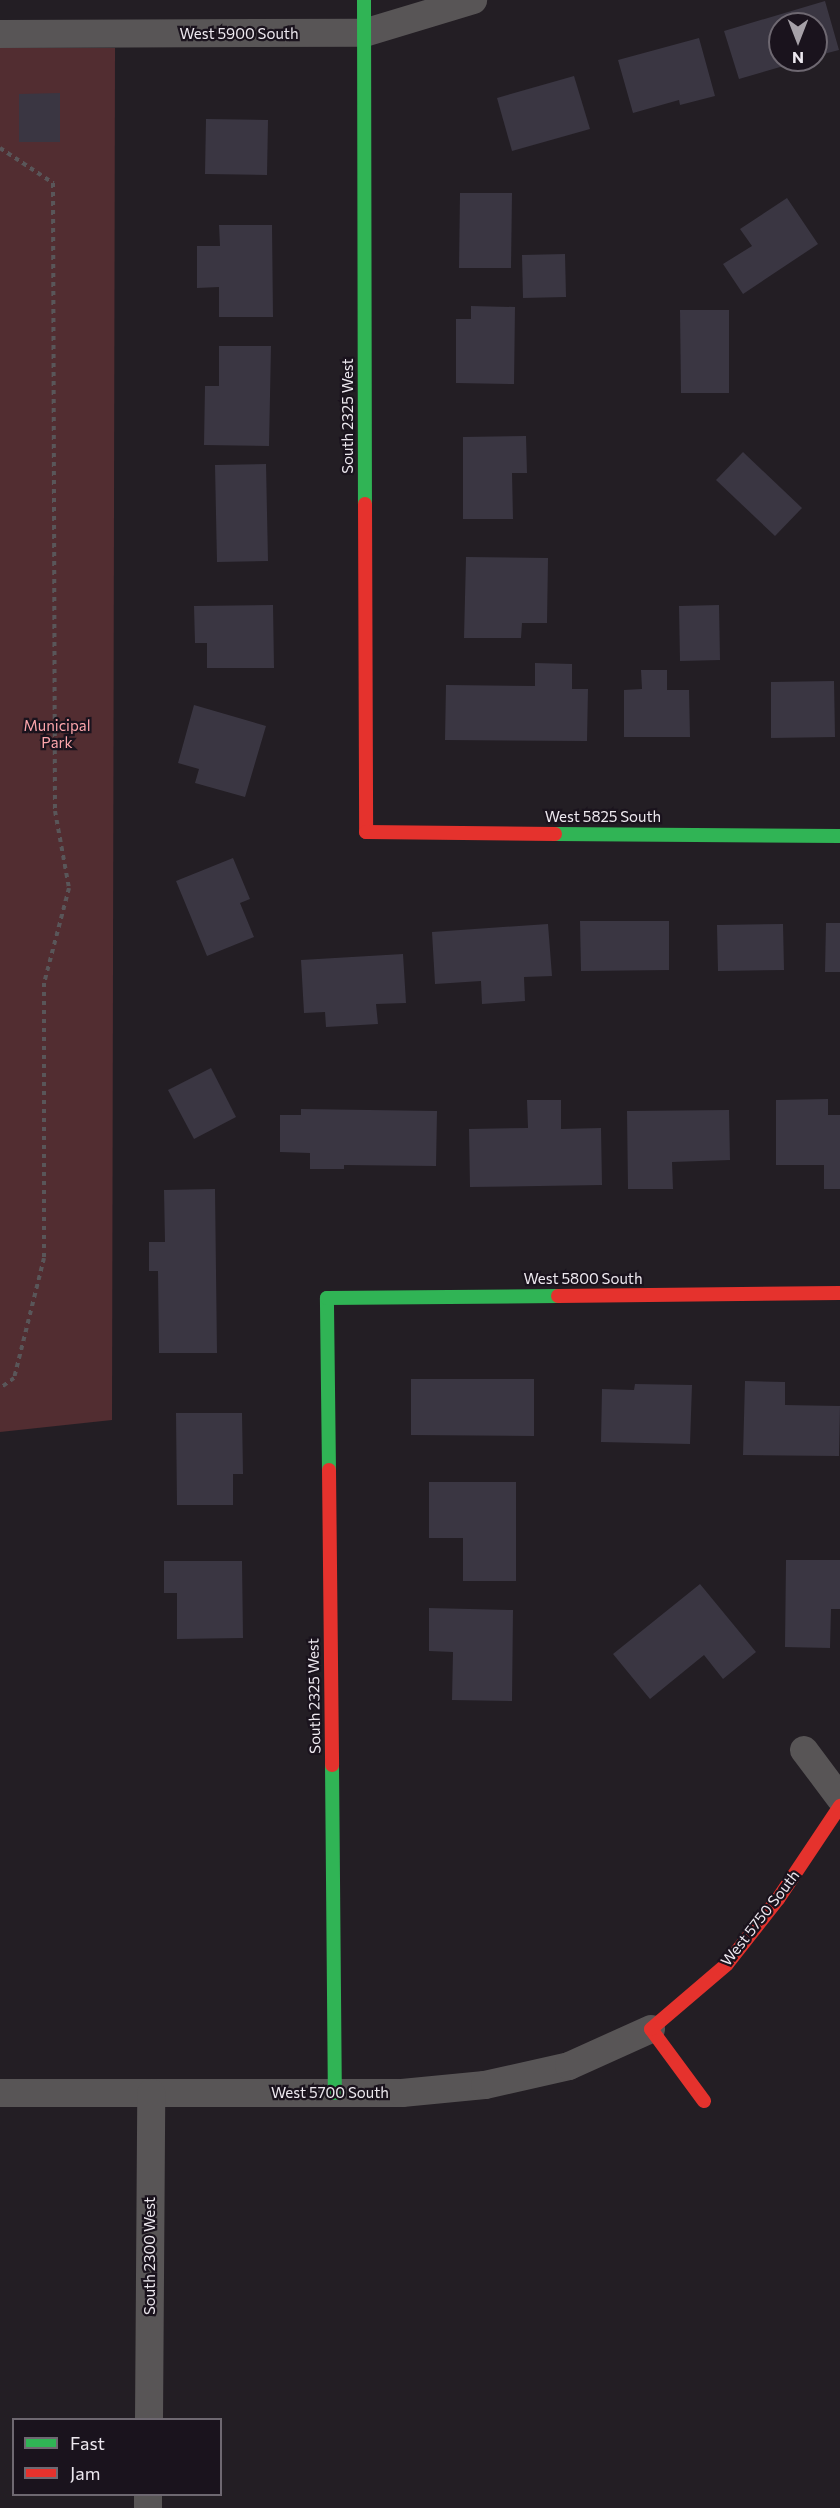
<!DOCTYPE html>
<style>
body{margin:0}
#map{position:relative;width:840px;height:2508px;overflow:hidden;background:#231e24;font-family:Commissioner,sans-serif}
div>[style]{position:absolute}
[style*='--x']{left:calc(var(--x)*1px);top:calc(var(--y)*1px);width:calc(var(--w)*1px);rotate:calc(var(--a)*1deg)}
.green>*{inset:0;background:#522d31}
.building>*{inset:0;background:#3a3642}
.path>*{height:4px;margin-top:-2px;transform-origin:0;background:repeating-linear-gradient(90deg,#595659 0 4.5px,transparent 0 9px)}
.street>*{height:28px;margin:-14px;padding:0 14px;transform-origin:14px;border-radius:14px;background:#585556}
.fast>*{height:14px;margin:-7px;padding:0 7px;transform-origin:7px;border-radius:7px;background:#30b455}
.jam>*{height:14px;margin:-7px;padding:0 7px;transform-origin:7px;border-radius:7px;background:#e5322d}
span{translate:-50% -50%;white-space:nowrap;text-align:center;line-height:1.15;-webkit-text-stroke:4.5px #1a131d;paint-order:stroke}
.street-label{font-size:15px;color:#ede8ef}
.park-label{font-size:15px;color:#fda6ac}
.legend{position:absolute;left:12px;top:2418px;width:210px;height:78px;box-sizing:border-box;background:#1a131d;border:2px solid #6e6871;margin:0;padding:8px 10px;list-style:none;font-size:18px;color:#ede8ef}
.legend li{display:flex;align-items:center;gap:12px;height:30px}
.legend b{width:30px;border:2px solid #6e6871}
.north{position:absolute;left:768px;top:12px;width:60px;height:60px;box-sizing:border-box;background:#1a131d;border:2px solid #6e6871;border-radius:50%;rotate:180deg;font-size:16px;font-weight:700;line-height:24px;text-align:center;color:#ede8ef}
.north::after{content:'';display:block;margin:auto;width:21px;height:27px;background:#a6a1a8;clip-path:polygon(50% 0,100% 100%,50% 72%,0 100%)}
</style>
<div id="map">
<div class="green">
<i style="clip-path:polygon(0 48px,115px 48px,112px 1420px,0 1432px)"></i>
</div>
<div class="building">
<i style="clip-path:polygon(825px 1px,839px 50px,816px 56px,816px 24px,780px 24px,780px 60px,801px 61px,739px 79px,724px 31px)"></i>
<i style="clip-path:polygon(699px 38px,715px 96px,680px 105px,679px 100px,633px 113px,618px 60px)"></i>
<i style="clip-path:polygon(574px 76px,590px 129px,512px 151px,497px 98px)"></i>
<i style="clip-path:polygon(60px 93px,60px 142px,19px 142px,19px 94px)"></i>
<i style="clip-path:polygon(206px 119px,268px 120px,267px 175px,205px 174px)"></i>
<i style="clip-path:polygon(460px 193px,512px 193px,511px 268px,459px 268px)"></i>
<i style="clip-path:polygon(787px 198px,818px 244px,743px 294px,723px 264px,752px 246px,740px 229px)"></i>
<i style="clip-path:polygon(219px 225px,272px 225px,273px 317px,219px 317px,219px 287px,197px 288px,197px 246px,220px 246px)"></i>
<i style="clip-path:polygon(565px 254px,566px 297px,523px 298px,522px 255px)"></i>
<i style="clip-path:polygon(471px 306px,515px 307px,514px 384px,456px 383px,456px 319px,471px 319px)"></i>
<i style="clip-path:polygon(680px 310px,729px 310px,729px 393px,681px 393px)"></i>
<i style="clip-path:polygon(219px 346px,271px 346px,269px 446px,204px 445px,205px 386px,219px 386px)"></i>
<i style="clip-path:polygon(526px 436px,527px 473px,512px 473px,513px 519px,463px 519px,463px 437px)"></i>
<i style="clip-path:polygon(743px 452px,802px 508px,775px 536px,716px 480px)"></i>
<i style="clip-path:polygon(266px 464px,268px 561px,217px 562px,215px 465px)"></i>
<i style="clip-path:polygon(466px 557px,548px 558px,547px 623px,522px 623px,521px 638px,464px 638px)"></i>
<i style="clip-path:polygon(273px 605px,274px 668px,207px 668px,207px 643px,195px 643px,194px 606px)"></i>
<i style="clip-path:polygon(719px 605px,720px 660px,680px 661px,679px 606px)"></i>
<i style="clip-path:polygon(535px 663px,572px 664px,572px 689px,588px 689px,587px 741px,445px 740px,446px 685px,535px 686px)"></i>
<i style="clip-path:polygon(641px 670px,667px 670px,667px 690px,689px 690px,690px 737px,624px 737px,624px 690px,642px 689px)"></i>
<i style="clip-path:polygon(834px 681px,835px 737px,771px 738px,771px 682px)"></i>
<i style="clip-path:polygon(194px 705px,266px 726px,245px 797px,195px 783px,199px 769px,178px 763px)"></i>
<i style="clip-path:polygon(233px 858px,250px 899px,240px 903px,254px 937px,207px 956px,176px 881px)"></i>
<i style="clip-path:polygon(580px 921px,669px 921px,669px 970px,581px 971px)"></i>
<i style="clip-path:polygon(826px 923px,840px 923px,840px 972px,825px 972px)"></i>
<i style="clip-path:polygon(548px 924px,552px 976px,524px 977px,525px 1001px,482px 1004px,481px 981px,435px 984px,432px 932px)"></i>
<i style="clip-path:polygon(783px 924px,784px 970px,718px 971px,717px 925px)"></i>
<i style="clip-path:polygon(403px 954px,406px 1003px,376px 1004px,378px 1024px,326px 1027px,325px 1012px,304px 1013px,301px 960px)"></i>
<i style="clip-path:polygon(211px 1068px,236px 1117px,194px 1139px,168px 1090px)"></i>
<i style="clip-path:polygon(828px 1099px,828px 1115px,840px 1115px,840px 1189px,824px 1189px,824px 1165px,776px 1165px,776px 1100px)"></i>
<i style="clip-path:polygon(527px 1100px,561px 1100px,561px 1129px,601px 1128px,602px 1185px,470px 1187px,469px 1129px,528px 1128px)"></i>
<i style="clip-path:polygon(301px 1109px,437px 1111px,436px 1166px,344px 1165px,344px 1169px,310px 1169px,310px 1153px,280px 1152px,280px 1115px,301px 1115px)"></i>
<i style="clip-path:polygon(729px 1110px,730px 1160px,672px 1162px,673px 1189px,628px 1189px,627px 1111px)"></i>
<i style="clip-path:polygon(215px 1189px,217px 1353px,159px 1353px,158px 1271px,149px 1271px,149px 1242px,165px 1242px,164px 1190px)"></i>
<i style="clip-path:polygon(411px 1379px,534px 1379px,534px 1436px,411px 1435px)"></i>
<i style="clip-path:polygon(745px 1381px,785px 1382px,785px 1405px,840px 1406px,839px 1456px,743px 1455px)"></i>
<i style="clip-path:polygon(635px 1384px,692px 1385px,690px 1444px,601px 1442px,602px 1389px,634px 1390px)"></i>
<i style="clip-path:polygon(176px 1413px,242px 1413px,243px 1474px,233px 1474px,233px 1505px,177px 1505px)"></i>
<i style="clip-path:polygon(429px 1482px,516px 1482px,516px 1581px,463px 1581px,463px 1538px,429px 1538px)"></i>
<i style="clip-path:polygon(786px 1560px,840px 1560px,840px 1609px,831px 1609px,830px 1648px,785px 1647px)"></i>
<i style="clip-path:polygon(164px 1561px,242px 1561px,243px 1638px,177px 1639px,177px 1593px,164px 1593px)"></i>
<i style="clip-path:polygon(700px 1584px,756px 1652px,723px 1679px,704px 1655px,650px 1699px,613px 1654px)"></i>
<i style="clip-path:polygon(429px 1608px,513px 1610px,512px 1701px,452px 1700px,453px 1652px,429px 1651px)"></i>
</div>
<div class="path">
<i style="--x:0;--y:148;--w:64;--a:33.4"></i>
<i style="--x:53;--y:183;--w:628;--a:89.82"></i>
<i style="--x:55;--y:811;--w:78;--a:79.7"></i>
<i style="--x:69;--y:888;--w:98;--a:104.7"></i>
<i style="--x:44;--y:983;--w:275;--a:90"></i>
<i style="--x:44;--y:1258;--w:124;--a:104"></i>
<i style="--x:14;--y:1378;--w:17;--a:144"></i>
</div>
<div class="street">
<i style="--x:0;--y:34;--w:364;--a:-0.2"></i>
<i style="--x:364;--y:33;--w:114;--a:-16.8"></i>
<i style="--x:804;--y:1750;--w:60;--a:53.1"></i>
<i style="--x:0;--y:2093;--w:402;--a:0"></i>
<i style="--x:402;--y:2093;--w:83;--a:-5.5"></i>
<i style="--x:485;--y:2085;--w:86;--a:-12.7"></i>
<i style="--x:569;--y:2066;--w:90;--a:-24.3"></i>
<i style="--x:149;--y:2420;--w:327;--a:-89.6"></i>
<i style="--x:148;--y:2508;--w:14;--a:-90"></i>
</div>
<div class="fast">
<i style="--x:364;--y:0;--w:504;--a:89.89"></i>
<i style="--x:555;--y:834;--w:285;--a:0.4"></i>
<i style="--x:329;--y:1470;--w:172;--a:-90.7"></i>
<i style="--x:327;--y:1298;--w:231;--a:-0.5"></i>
<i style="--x:332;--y:1765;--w:328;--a:89.5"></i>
</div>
<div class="jam">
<i style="--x:365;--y:504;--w:328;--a:89.8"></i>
<i style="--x:366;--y:832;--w:189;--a:0.6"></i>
<i style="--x:558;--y:1296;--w:282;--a:-0.6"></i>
<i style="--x:329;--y:1470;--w:295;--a:89.4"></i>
<i style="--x:704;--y:2101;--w:89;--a:-126.4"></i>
<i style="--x:651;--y:2029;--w:100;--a:-40.5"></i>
<i style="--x:727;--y:1964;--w:83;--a:-51.9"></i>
<i style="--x:778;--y:1899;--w:112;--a:-56.3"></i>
</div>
<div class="street-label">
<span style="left:239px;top:34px">West 5900 South</span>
<span style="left:348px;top:416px;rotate:-90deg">South 2325 West</span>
<span style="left:603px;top:817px">West 5825 South</span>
<span style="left:583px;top:1279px">West 5800 South</span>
<span style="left:314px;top:1696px;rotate:-91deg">South 2325 West</span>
<span style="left:760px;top:1918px;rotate:-52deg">West 5750 South</span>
<span style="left:330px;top:2093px">West 5700 South</span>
<span style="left:150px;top:2256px;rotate:-90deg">South 2300 West</span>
</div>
<div class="park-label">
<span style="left:57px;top:734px">Municipal<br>Park</span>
</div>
<ul class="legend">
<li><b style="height:8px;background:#30b455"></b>Fast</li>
<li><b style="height:8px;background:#e5322d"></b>Jam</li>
</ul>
<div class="north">N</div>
</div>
